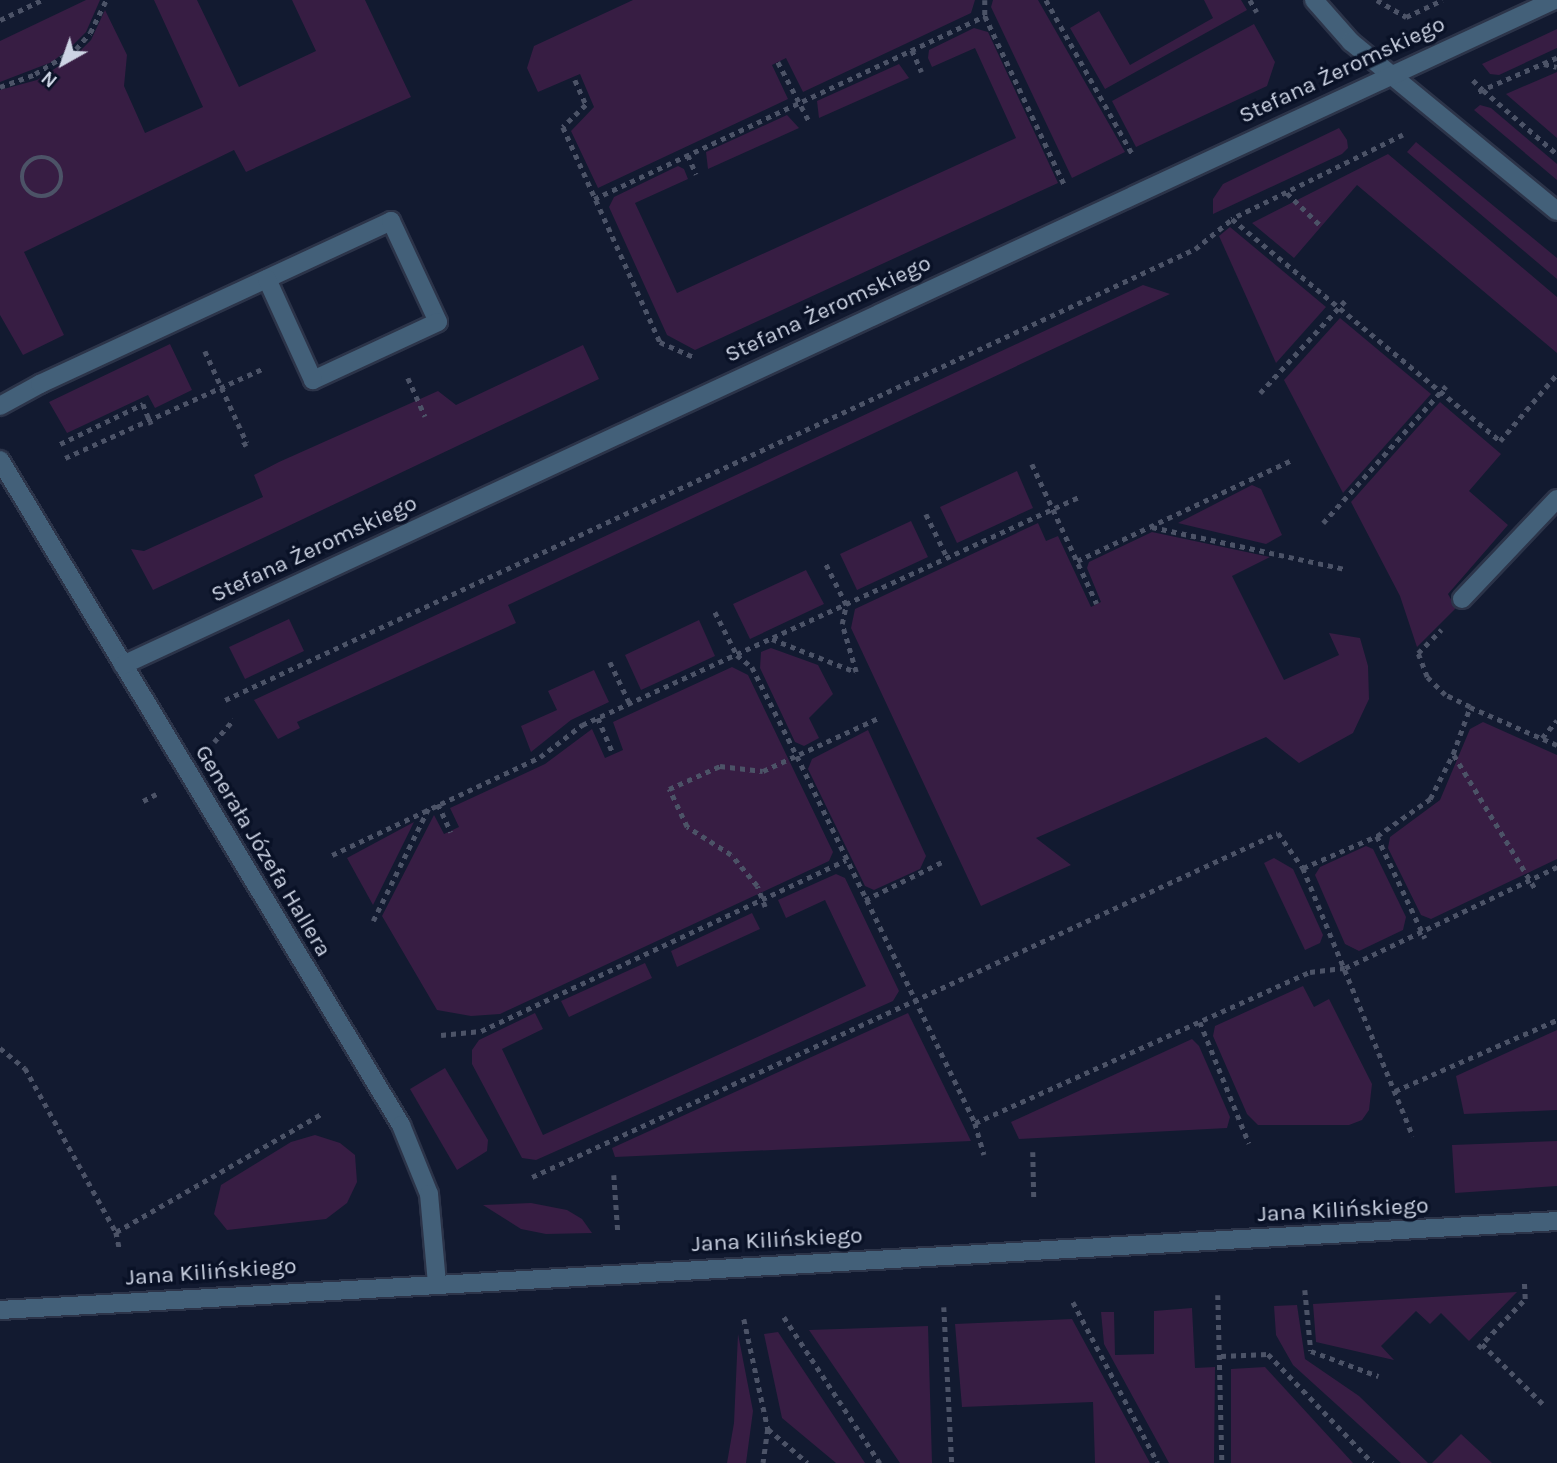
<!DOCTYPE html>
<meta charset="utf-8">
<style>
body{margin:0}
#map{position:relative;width:1557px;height:1463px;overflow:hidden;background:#121a30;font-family:Karla,sans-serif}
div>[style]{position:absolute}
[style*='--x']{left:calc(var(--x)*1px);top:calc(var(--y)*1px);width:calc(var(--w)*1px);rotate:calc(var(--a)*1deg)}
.green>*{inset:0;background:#371d43}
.path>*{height:4.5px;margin-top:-2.25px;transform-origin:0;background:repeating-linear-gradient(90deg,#4c5367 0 5px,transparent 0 10px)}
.path>.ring{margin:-2.25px;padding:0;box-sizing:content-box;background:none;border:4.5px solid #4c5367;border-radius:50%}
.roads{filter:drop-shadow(2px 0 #2c3449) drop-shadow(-2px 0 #2c3449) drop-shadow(0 2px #2c3449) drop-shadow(0 -2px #2c3449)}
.minor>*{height:18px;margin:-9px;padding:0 9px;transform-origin:9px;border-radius:9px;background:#436079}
span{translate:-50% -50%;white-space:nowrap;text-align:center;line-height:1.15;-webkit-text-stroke:7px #091126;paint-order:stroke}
.street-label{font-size:23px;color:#cdd4e4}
.north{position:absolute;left:28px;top:28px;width:70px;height:70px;-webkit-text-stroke:5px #091126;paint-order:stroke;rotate:220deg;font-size:19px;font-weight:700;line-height:28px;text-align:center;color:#cdd4e4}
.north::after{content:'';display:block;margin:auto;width:24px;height:32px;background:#cdd4e4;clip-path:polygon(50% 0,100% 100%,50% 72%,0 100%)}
</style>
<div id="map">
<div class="green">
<i style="clip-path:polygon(86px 0,100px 0,86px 32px,71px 47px,52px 62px,0 82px,0 41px)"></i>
<i style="clip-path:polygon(154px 0,197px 0,239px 87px,316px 51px,292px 0,365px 0,411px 97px,246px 172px,234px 150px,24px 252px,64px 335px,23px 355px,0 315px,0 90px,37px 80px,76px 55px,91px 40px,105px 10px,127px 55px,124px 86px,145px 133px,203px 107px)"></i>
<i style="clip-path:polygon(633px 0,975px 0,971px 13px,803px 92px,786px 58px,772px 65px,788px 99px,598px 188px,571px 131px,594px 107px,580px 74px,538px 92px,527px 68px,534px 46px)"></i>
<i style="clip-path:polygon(993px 0,1038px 0,1125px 152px,1072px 178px,991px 7px)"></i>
<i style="clip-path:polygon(1204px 0,1241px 0,1247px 10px,1105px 89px,1070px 28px,1099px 11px,1130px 65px,1213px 18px)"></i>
<i style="clip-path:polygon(1254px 24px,1275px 62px,1267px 86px,1136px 147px,1112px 101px)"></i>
<i style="clip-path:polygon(974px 28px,988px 32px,1058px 183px,695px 350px,667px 335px,609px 207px,614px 197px,678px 166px,684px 169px,688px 179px,635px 203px,677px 293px,1016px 138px,975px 48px,932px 67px,928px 58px,929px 50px)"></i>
<i style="clip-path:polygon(1557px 29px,1557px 48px,1499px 75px,1490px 74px,1482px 64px)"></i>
<i style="clip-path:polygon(899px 64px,909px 78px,819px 118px,817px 101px)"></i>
<i style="clip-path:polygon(1557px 72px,1557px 138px,1506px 94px)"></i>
<i style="clip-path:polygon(1480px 105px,1491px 108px,1557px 164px,1557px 180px,1474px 110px)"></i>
<i style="clip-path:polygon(787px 115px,799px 128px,708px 169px,706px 152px)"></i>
<i style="clip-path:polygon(1339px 128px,1347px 140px,1348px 148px,1342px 154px,1213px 214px,1213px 199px,1223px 184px)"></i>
<i style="clip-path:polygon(1416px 142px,1557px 258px,1557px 279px,1407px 152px)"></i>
<i style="clip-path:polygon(1388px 154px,1557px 297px,1557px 353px,1357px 185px,1294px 258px,1252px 223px)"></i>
<i style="clip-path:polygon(1230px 227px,1326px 307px,1276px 363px,1219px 236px)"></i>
<i style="clip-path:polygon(1143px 285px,1170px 294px,508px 605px,516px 623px,297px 722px,300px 728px,278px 739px,254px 700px)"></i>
<i style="clip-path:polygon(1340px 318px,1431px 394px,1343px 493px,1284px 380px)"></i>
<i style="clip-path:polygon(170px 344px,192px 390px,155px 408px,148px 395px,67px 433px,49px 402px)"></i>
<i style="clip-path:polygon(583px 345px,599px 379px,153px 590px,131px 549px,144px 551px,263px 497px,254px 475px,279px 462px,438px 391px,456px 405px)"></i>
<i style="clip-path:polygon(1440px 402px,1501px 454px,1469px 491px,1508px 525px,1448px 594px,1456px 608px,1417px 647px,1400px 596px,1351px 502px)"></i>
<i style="clip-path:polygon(1017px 471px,1033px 508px,957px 543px,940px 507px)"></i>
<i style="clip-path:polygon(1252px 485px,1261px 489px,1282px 535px,1266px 544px,1178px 523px)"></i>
<i style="clip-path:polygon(911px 521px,928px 557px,857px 590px,840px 554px)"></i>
<i style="clip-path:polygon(1038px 523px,1046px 541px,1058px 536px,1091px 607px,1101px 602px,1087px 568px,1089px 562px,1152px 532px,1270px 557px,1232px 576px,1284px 680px,1339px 655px,1329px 633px,1360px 638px,1368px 666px,1369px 699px,1353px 733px,1299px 763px,1266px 737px,1036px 838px,1071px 865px,981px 906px,851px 628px,855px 609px)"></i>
<i style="clip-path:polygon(806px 570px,824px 604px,750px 639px,733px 604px)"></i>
<i style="clip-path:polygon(289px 619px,304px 651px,245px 679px,229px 647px)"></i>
<i style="clip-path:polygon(699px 620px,715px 656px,641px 690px,625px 655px)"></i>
<i style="clip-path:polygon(771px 648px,818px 665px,833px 694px,809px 718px,819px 738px,804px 746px,795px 742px,760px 668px,761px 652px)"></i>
<i style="clip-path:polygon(732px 667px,748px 675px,833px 852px,829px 861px,500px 1014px,471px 1016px,437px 1010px,382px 916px,434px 815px,444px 834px,459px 827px,450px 808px,545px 764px,592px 729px,605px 758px,623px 750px,613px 722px)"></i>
<i style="clip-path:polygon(594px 670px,609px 702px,571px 720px,531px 752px,521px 726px,557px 710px,548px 691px)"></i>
<i style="clip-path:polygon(1483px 722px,1557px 755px,1557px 859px,1431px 919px,1421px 915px,1388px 848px,1390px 837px,1440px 800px,1470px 729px)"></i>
<i style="clip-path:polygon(868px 730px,926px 856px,920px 869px,874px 890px,865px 886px,808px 769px,812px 759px)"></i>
<i style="clip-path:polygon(414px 822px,373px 905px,347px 858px)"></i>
<i style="clip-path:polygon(1366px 846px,1373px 849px,1406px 917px,1403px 930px,1359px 951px,1345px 944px,1315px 875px,1320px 867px)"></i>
<i style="clip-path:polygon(1274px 858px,1293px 869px,1323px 935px,1320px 943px,1305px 950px,1264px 863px)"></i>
<i style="clip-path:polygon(836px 874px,845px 878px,899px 991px,893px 1001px,536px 1160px,522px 1158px,472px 1064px,472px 1050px,479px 1040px,535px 1013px,543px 1029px,502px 1049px,543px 1135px,764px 1034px,866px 986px,825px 900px,786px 918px,778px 900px)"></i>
<i style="clip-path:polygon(752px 913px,760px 929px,677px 967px,671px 951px)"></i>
<i style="clip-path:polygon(645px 963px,652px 978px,569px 1017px,561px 1001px)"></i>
<i style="clip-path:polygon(1303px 986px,1314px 1007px,1329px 999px,1372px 1084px,1369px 1110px,1362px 1120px,1349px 1125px,1258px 1125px,1247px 1114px,1213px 1036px,1215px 1026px)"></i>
<i style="clip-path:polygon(908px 1013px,971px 1141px,615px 1157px,612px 1148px)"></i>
<i style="clip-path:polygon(1557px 1030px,1557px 1110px,1464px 1114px,1456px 1076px)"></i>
<i style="clip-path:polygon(1192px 1039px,1199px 1046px,1230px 1117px,1227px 1128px,1019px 1139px,1011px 1122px)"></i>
<i style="clip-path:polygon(445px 1068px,488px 1140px,487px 1151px,457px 1170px,410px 1089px)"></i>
<i style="clip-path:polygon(315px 1135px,340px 1143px,355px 1155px,357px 1182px,347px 1203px,326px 1219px,227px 1230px,214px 1214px,221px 1185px,291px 1142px)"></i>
<i style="clip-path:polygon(1557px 1141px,1557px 1186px,1455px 1193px,1452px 1145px)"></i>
<i style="clip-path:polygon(531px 1203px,567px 1210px,582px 1219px,592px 1233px,546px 1234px,521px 1229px,483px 1205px)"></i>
<i style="clip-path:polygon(1517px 1292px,1469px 1341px,1441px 1313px,1430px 1324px,1416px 1311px,1381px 1346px,1394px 1360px,1316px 1342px,1313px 1304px)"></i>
<i style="clip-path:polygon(1297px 1305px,1305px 1359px,1359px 1396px,1428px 1463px,1401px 1463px,1293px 1365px,1276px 1335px,1274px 1306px)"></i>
<i style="clip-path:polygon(1192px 1308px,1195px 1368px,1215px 1367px,1214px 1463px,1169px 1463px,1104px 1344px,1101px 1312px,1114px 1312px,1115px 1355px,1154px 1354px,1154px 1311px)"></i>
<i style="clip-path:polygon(1072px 1319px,1150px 1463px,1095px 1463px,1093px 1402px,962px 1407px,955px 1324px)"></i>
<i style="clip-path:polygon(928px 1326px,932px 1463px,900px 1463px,809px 1330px)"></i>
<i style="clip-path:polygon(778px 1332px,865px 1463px,836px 1463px,782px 1418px,764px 1334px)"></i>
<i style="clip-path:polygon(738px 1334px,753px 1411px,746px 1463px,727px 1463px,734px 1423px)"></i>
<i style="clip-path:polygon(1265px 1367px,1353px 1463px,1231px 1463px,1231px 1369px)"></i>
<i style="clip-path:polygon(1461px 1434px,1492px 1463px,1432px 1463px)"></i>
</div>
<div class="path">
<i style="--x:985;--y:0;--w:16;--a:90"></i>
<i style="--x:985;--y:16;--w:186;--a:64.8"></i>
<i style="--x:1046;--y:0;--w:178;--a:60.7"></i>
<i style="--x:1250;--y:0;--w:14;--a:60"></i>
<i style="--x:1377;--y:0;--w:34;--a:30"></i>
<i style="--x:1406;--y:17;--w:40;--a:-25"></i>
<i style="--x:0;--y:20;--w:47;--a:-25.5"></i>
<i style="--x:912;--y:50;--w:24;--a:66"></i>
<i style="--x:1557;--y:58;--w:81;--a:156.6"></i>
<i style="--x:1483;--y:90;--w:98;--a:40.9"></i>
<i style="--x:778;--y:62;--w:69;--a:62.3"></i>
<i style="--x:1544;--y:64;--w:13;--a:13"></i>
<i style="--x:575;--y:80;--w:27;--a:66"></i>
<i style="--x:586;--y:105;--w:32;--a:136"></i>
<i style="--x:563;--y:127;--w:236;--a:65.7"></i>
<i style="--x:660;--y:342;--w:37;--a:24"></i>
<i style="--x:1473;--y:80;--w:14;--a:45"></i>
<i style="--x:1483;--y:90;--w:9;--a:153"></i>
<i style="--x:0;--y:87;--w:37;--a:-20"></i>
<i style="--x:35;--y:74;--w:48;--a:-31.4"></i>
<i style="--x:76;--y:49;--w:21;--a:-49"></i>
<i style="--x:90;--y:33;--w:37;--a:-64"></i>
<i style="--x:1403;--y:135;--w:191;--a:153.8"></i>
<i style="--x:1232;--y:219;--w:348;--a:39.6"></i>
<i style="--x:1500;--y:441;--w:88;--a:-49.6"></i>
<i style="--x:688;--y:155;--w:21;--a:67"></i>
<i class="ring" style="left:22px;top:157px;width:35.5px;height:35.5px"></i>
<i style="--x:1287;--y:193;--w:47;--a:44.1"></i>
<i style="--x:594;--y:199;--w:432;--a:-25.1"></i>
<i style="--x:205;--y:351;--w:101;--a:65.5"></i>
<i style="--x:247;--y:443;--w:6;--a:149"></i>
<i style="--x:408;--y:378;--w:42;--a:65.9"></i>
<i style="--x:1260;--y:393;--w:125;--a:-47.3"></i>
<i style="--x:60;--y:444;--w:92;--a:-25.7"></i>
<i style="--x:143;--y:404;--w:22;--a:68"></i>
<i style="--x:65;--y:458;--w:218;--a:-24.3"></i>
<i style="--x:1032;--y:464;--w:154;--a:65.1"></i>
<i style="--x:926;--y:514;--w:50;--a:63.9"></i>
<i style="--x:1323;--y:523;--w:184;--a:-48.1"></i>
<i style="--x:1152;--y:527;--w:198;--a:12.3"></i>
<i style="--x:1077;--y:561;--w:238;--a:-25.2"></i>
<i style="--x:715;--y:612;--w:48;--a:62.9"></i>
<i style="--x:737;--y:655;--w:19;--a:39"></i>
<i style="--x:752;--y:667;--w:100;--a:63.2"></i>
<i style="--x:797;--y:756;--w:408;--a:64.1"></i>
<i style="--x:975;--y:1123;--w:33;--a:74"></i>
<i style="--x:772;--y:639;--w:90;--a:21.4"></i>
<i style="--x:856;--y:672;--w:50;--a:-106.3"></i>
<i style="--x:842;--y:624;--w:19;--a:-78"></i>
<i style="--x:846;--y:605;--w:49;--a:-116.6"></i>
<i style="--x:610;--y:662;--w:47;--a:64.5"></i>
<i style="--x:225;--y:700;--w:1070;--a:-24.94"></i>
<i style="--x:1195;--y:249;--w:48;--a:-39"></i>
<i style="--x:1470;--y:707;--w:95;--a:23.6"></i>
<i style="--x:598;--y:718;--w:39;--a:67"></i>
<i style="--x:1542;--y:738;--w:23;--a:-50"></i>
<i style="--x:214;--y:742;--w:30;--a:-49"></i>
<i style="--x:1454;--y:755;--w:156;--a:58.7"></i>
<i style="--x:143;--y:801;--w:15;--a:-28"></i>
<i style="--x:438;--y:804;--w:31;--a:65"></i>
<i style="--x:1377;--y:836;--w:113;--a:64.8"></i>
<i style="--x:332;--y:855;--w:230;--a:-25.2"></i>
<i style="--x:540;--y:757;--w:53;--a:-37.3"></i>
<i style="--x:582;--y:725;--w:549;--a:-24.65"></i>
<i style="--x:1303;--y:868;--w:81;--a:-23.4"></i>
<i style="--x:1377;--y:836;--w:65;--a:-34.9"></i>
<i style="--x:1430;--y:799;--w:51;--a:-62.9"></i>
<i style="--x:1453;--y:754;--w:50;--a:-70.1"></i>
<i style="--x:1470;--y:707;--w:28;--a:-154"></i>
<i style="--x:1445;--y:695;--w:25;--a:-135"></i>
<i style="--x:1427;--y:677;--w:26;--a:-111"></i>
<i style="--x:1418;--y:653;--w:33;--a:-45"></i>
<i style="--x:865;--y:900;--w:88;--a:-26.3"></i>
<i style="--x:765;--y:907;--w:22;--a:-111"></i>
<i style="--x:757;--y:886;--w:40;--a:-130"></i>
<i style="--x:731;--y:855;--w:52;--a:-147.5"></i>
<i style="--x:687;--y:827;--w:42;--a:-115.3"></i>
<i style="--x:669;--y:789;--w:56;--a:-24.3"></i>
<i style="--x:720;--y:766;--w:43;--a:6.6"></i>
<i style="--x:763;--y:771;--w:127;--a:-24.7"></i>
<i style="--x:373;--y:921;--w:125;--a:-63.8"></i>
<i style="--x:1200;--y:1022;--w:131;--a:68"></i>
<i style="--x:441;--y:1035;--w:40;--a:-5.7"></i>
<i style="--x:481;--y:1031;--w:403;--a:-25.1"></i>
<i style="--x:0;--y:1048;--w:32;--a:39"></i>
<i style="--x:25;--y:1068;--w:188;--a:61"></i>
<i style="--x:116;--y:1232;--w:19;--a:78"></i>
<i style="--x:1395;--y:1091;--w:177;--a:-23.7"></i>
<i style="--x:975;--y:1123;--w:367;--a:-24.3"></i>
<i style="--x:1310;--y:972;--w:35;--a:-7"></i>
<i style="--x:1345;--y:968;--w:235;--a:-25.5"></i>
<i style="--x:1033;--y:1152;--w:49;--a:88.8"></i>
<i style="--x:614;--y:1175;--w:57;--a:86"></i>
<i style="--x:532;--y:1177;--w:821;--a:-24.76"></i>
<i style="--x:1278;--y:833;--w:43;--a:54.5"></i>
<i style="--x:1303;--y:868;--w:290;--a:67.7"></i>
<i style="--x:116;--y:1232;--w:239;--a:-29.9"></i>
<i style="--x:1305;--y:1290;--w:61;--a:84.4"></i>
<i style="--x:1311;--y:1351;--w:72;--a:20.5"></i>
<i style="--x:1218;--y:1295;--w:168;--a:88.6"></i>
<i style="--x:1073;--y:1302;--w:182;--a:62.2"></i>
<i style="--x:944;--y:1307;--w:156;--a:87.1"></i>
<i style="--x:784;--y:1317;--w:175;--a:56.7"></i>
<i style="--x:744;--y:1319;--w:113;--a:77.7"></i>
<i style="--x:768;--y:1429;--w:34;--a:98"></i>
<i style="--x:1482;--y:1344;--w:88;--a:44.5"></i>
<i style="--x:1478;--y:1348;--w:68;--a:-46.2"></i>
<i style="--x:1525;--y:1299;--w:20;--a:-93"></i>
<i style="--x:1221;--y:1356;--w:47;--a:-2.4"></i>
<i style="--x:1268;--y:1354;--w:151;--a:46.1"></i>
<i style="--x:768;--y:1429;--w:52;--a:40.4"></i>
</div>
<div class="roads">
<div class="minor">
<i style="--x:1314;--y:0;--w:56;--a:48.6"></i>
<i style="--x:1351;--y:42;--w:266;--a:39.4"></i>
<i style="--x:0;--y:406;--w:46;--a:-28.8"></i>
<i style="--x:40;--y:384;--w:387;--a:-24.9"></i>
<i style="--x:391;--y:221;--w:111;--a:65"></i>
<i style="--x:438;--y:322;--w:138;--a:155.1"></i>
<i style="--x:313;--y:380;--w:111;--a:-114.5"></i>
<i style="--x:0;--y:460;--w:777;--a:58.91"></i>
<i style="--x:401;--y:1125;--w:74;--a:67.9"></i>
<i style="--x:429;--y:1194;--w:90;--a:84.9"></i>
<i style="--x:1462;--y:599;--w:138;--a:-46.5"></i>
<i style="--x:123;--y:665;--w:1578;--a:-24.92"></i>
<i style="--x:0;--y:1310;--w:1560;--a:-3.27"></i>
</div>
</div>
<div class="street-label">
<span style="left:1342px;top:70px;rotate:-25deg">Stefana Żeromskiego</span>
<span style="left:828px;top:309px;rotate:-25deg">Stefana Żeromskiego</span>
<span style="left:314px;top:549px;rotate:-25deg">Stefana Żeromskiego</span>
<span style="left:263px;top:851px;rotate:59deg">Generała Józefa Hallera</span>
<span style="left:1343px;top:1210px;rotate:-3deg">Jana Kilińskiego</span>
<span style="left:777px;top:1240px;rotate:-3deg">Jana Kilińskiego</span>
<span style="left:211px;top:1272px;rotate:-4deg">Jana Kilińskiego</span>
</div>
<div class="north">N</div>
</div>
